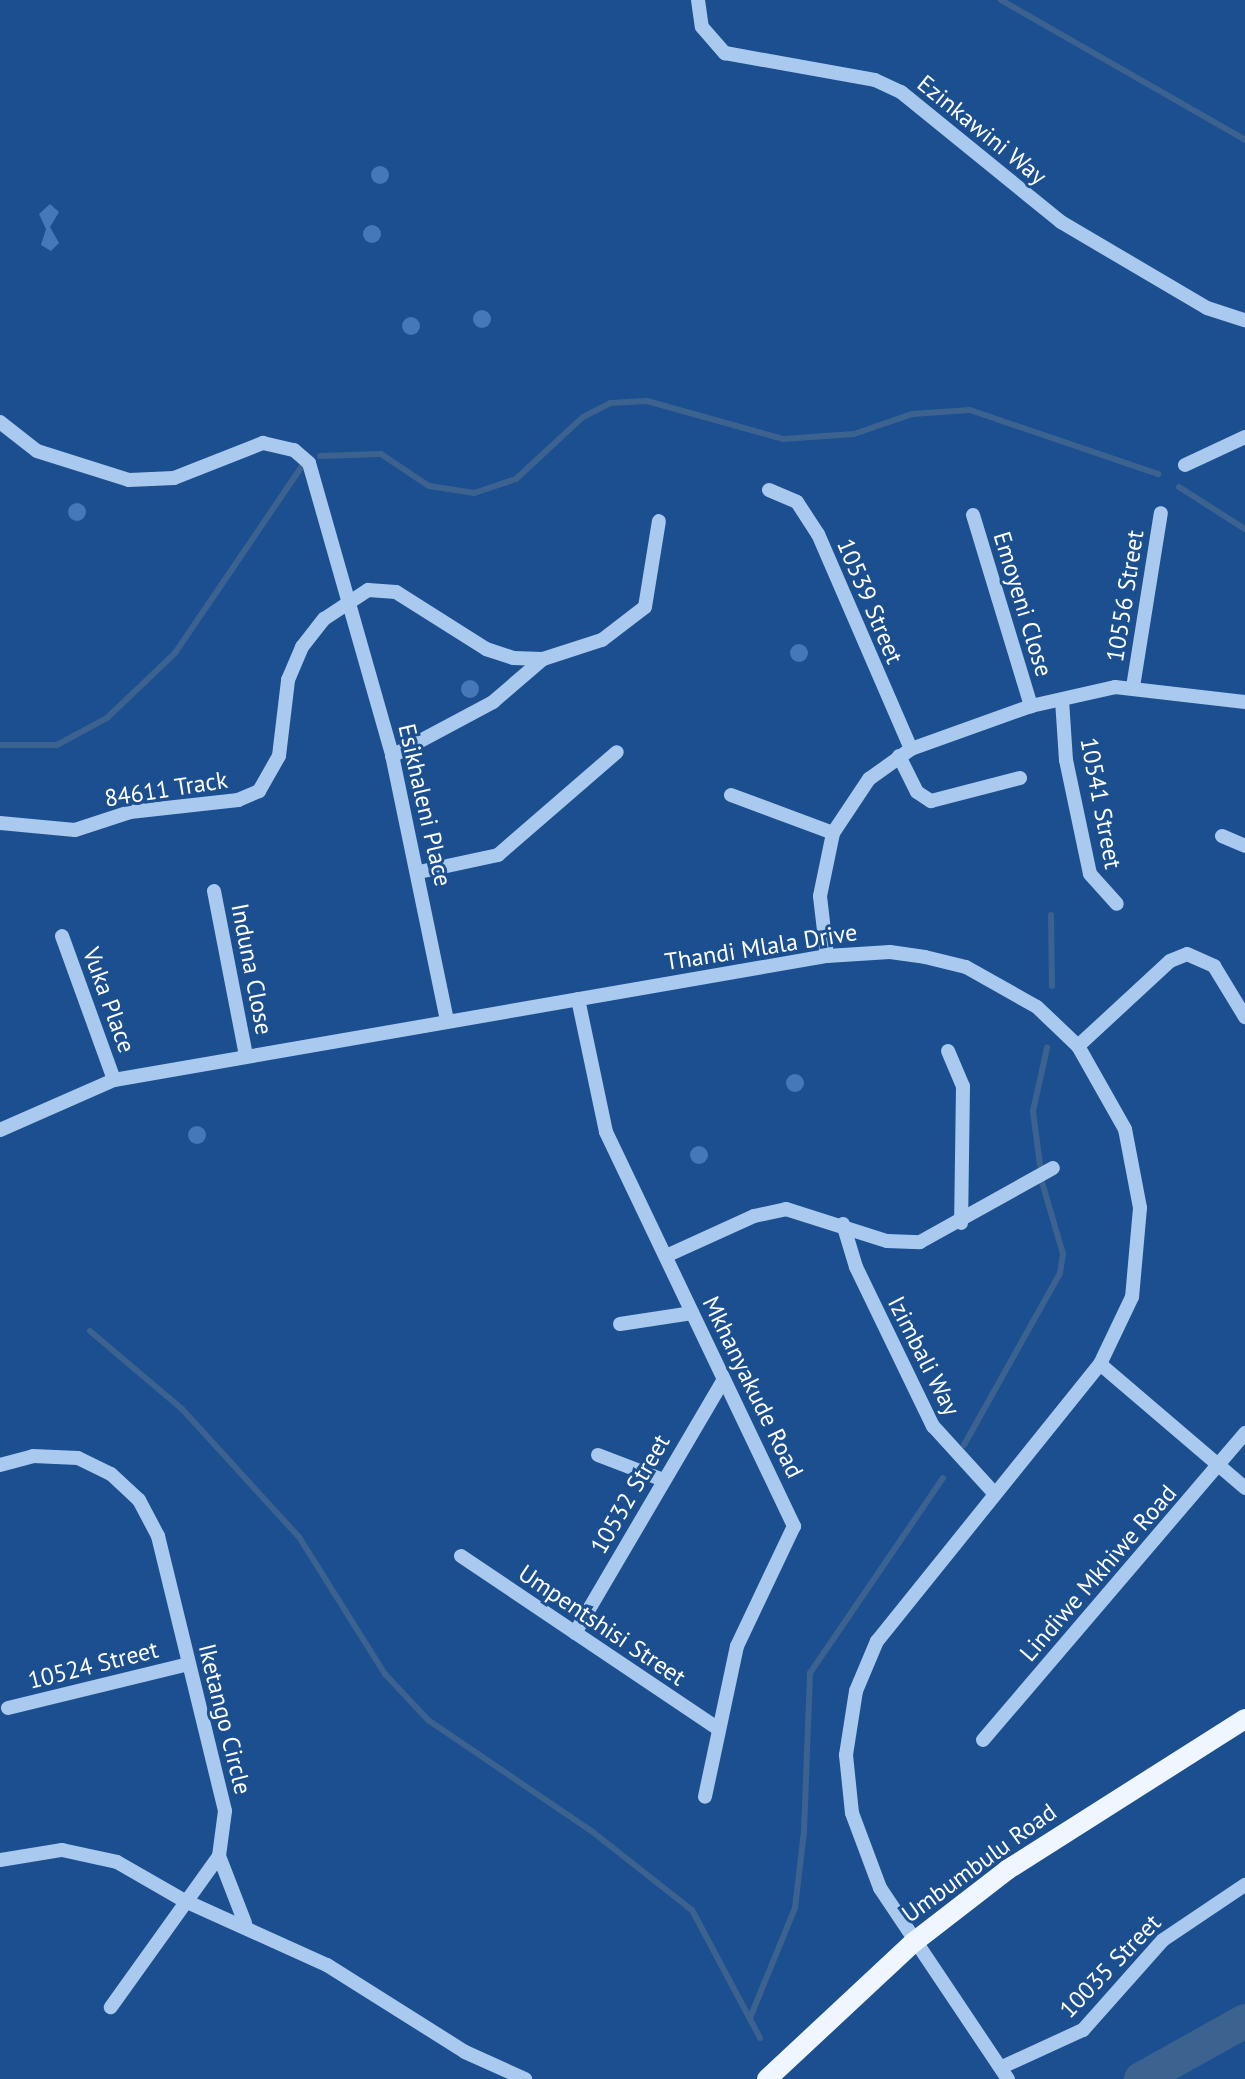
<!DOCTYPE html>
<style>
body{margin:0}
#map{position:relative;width:1245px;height:2079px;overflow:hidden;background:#1b4f8f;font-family:"PT Sans",sans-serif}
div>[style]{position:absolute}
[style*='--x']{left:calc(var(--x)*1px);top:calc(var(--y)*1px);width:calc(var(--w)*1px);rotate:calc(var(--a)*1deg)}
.stream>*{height:6px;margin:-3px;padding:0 3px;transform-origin:3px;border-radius:3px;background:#3c6290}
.river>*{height:34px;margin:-17px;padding:0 17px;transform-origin:17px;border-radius:17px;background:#3c6290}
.building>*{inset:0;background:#4478b7}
.round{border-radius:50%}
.minor>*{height:14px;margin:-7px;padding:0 7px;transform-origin:7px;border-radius:7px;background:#a9c9ee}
.major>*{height:20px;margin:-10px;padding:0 10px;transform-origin:10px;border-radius:10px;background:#f0f6ff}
span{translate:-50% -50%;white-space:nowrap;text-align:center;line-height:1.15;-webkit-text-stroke:6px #1b4f8f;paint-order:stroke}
.street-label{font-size:24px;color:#fff}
</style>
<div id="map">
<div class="stream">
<i style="--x:1001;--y:0;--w:281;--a:29.8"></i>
<i style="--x:320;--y:456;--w:61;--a:-1.9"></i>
<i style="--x:381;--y:454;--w:58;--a:33.7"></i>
<i style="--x:429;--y:486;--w:46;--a:8.8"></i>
<i style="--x:474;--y:493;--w:44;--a:-18.4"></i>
<i style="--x:516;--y:479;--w:91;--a:-42.8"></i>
<i style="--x:583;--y:417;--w:30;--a:-27"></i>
<i style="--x:610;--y:403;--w:37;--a:-3"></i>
<i style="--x:647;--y:401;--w:141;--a:15.6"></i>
<i style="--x:783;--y:439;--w:71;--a:-4"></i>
<i style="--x:854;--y:434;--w:61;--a:-19"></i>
<i style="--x:912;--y:414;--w:58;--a:-3.9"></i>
<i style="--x:970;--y:410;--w:199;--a:18.8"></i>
<i style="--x:1179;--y:487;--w:78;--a:32.5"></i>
<i style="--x:0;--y:745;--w:57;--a:0"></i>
<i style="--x:57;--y:745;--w:57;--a:-28.4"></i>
<i style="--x:107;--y:718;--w:94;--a:-43.7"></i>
<i style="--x:175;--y:653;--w:227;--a:-55.8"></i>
<i style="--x:1051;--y:915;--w:71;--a:89.2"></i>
<i style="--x:1040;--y:1165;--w:54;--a:-97.4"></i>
<i style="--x:1033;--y:1111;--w:65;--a:-77.5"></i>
<i style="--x:90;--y:1331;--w:121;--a:40.3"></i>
<i style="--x:182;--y:1409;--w:173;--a:47.6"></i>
<i style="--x:299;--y:1537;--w:162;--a:57.9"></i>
<i style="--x:385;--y:1674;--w:63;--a:46.9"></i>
<i style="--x:428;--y:1720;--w:201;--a:34.2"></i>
<i style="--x:594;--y:1833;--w:125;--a:38.2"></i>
<i style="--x:692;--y:1910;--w:145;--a:62"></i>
<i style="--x:964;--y:1445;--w:197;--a:-60.8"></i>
<i style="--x:1060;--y:1273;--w:19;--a:-81"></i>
<i style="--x:1063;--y:1254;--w:75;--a:-106.3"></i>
<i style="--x:750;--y:2018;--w:119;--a:-67.8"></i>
<i style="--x:795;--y:1908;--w:78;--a:-83.3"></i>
<i style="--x:804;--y:1831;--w:158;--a:-87.8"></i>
<i style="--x:810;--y:1673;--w:236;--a:-55.7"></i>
</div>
<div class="river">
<i style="--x:1141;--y:2079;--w:119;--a:-29.1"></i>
</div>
<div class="building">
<i class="round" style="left:371px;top:166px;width:18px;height:18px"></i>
<i style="clip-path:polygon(50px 204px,59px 212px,50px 227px,59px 243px,51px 251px,41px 245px,46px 229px,39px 214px)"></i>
<i class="round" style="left:363px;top:225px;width:18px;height:18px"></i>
<i class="round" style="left:473px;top:310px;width:18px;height:18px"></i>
<i class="round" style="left:402px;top:317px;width:18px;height:18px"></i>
<i class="round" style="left:68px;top:503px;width:18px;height:18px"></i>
<i class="round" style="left:790px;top:644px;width:18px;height:18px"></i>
<i class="round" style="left:461px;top:680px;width:18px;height:18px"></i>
<i class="round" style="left:786px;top:1074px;width:18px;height:18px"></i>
<i class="round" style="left:188px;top:1126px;width:18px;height:18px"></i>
<i class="round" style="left:690px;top:1146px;width:18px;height:18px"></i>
</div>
<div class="minor">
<i style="--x:698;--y:0;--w:27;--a:82"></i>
<i style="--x:702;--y:27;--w:35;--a:49"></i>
<i style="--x:725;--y:53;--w:152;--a:10.2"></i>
<i style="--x:875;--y:80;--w:29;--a:25"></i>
<i style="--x:901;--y:92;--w:206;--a:39.1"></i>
<i style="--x:1061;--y:222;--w:169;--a:30.5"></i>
<i style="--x:1207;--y:308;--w:40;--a:18"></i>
<i style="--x:0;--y:422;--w:47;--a:38.1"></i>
<i style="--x:37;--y:451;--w:96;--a:17.5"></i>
<i style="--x:129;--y:480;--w:45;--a:-2.5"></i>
<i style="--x:174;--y:478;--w:96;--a:-21.5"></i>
<i style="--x:263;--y:443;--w:32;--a:13"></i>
<i style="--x:294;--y:450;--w:20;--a:41"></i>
<i style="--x:309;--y:463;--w:298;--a:74.1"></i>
<i style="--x:391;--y:750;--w:277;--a:78.3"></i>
<i style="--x:1185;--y:465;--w:66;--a:-25"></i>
<i style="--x:769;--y:490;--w:30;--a:23"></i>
<i style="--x:797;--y:502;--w:38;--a:57"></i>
<i style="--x:818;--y:534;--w:234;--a:66.6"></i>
<i style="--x:973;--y:515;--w:200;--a:73.1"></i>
<i style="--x:1133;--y:687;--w:176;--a:-80.9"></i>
<i style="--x:1062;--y:700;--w:60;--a:86.2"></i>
<i style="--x:1066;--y:760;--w:116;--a:78.1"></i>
<i style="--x:1090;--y:874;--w:40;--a:48"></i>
<i style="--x:392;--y:756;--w:115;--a:-28.1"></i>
<i style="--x:493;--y:702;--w:66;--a:-40.7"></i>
<i style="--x:899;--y:756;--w:40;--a:63.4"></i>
<i style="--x:917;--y:792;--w:17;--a:33"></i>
<i style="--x:931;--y:801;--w:92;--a:-14.5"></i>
<i style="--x:731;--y:795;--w:109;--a:20.4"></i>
<i style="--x:0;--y:823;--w:75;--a:5.3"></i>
<i style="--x:75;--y:830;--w:58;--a:-18.1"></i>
<i style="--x:130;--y:812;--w:109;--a:-6.3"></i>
<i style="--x:238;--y:800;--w:23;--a:-23"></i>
<i style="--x:259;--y:791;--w:40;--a:-60.3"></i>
<i style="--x:279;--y:756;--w:77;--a:-83.2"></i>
<i style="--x:288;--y:680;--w:36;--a:-67"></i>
<i style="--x:302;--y:647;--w:36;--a:-52"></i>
<i style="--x:324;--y:619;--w:53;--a:-33.4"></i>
<i style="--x:368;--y:590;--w:28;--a:4"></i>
<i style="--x:396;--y:592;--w:107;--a:32.3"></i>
<i style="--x:486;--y:649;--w:28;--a:18"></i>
<i style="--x:513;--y:658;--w:30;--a:2"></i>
<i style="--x:543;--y:659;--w:62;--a:-17.9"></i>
<i style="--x:602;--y:640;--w:54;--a:-37.5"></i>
<i style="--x:645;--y:607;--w:87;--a:-80.8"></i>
<i style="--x:1222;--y:836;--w:25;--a:23"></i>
<i style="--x:419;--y:872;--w:81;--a:-12.1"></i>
<i style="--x:498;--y:855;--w:157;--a:-40.9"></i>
<i style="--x:214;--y:891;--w:168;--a:79"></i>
<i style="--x:62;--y:936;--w:153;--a:70.1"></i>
<i style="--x:827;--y:956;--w:60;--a:-96.7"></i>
<i style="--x:820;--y:896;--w:64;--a:-78.3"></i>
<i style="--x:833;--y:833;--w:65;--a:-56.3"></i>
<i style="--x:869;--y:779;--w:52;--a:-35.5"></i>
<i style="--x:911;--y:749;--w:127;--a:-19.7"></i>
<i style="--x:1031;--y:706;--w:86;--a:-12.7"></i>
<i style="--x:1115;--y:687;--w:131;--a:6.6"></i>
<i style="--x:578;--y:999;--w:136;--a:78.1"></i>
<i style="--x:606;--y:1132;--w:437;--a:64.5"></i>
<i style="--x:794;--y:1526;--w:133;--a:115.4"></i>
<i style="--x:737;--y:1646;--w:154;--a:102"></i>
<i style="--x:1078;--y:1046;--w:125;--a:-42.7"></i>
<i style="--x:1170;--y:961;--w:18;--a:-22"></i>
<i style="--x:1187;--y:954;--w:30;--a:24"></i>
<i style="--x:1214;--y:966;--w:60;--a:58.7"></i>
<i style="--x:948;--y:1051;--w:38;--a:67"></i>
<i style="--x:963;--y:1086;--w:137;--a:90.8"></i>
<i style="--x:0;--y:1130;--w:124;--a:-23.7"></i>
<i style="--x:114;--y:1080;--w:724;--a:-9.87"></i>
<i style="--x:827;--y:956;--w:63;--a:-3.6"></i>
<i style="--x:890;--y:952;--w:35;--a:8"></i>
<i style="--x:925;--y:957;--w:42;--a:13.7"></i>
<i style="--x:966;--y:967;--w:81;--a:29.4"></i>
<i style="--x:1037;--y:1007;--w:57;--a:43.6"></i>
<i style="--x:1078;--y:1046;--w:95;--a:60.5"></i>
<i style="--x:1125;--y:1129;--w:80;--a:79.2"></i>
<i style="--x:1140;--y:1208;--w:89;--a:95.1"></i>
<i style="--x:1132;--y:1297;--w:74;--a:115.5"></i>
<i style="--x:1100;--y:1364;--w:356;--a:128.8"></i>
<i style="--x:877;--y:1641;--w:54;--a:112.8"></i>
<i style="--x:856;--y:1691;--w:65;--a:98.9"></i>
<i style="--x:846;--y:1755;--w:58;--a:84.1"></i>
<i style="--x:852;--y:1813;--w:80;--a:69.5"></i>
<i style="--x:880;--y:1888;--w:230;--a:56.2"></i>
<i style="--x:843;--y:1224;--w:45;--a:73.2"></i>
<i style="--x:856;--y:1267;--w:177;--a:64.2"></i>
<i style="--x:933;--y:1426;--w:89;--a:47.7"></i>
<i style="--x:666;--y:1256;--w:97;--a:-24.4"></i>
<i style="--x:754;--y:1216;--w:33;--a:-12"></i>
<i style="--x:786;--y:1209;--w:106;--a:17.6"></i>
<i style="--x:887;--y:1241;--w:33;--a:2"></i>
<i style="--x:920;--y:1242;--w:152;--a:-29.1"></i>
<i style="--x:620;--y:1324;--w:73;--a:-8.7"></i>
<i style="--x:1100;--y:1364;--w:191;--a:40.5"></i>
<i style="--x:598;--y:1455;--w:70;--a:21"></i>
<i style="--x:0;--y:1465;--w:34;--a:-15"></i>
<i style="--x:33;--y:1456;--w:45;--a:2.5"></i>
<i style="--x:78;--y:1458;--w:37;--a:26"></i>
<i style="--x:111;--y:1474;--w:38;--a:43"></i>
<i style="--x:139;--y:1500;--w:41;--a:62.2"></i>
<i style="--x:158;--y:1536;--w:283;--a:76.3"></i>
<i style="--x:225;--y:1811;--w:45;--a:97.6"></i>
<i style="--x:219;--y:1856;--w:186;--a:125.6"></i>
<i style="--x:461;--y:1556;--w:310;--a:33.9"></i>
<i style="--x:575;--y:1633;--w:294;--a:-59.6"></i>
<i style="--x:8;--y:1708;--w:185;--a:-13.7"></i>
<i style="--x:983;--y:1740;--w:404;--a:-49.5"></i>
<i style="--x:219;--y:1856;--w:72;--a:68.8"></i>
<i style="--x:0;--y:1860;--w:63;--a:-9.2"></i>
<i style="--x:62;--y:1850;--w:56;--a:12.3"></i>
<i style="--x:117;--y:1862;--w:76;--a:29.9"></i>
<i style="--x:183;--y:1900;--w:158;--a:24.3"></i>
<i style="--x:327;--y:1965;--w:163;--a:32.2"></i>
<i style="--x:465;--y:2052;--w:66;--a:24.2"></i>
<i style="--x:1002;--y:2067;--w:89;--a:-24.6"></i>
<i style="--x:1083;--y:2030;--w:120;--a:-48.4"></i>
<i style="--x:1163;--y:1940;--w:99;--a:-33.9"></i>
</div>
<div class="major">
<i style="--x:767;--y:2079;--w:201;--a:-43"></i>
<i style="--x:914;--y:1942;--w:118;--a:-37.7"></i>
<i style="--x:1007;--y:1870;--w:282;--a:-32.4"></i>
</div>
<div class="street-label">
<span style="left:982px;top:130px;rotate:39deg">Ezinkawini Way</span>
<span style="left:1125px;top:596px;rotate:-81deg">10556 Street</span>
<span style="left:870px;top:601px;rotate:67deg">10539 Street</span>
<span style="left:1023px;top:604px;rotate:73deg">Emoyeni Close</span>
<span style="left:166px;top:789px;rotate:-9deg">84611 Track</span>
<span style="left:1101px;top:803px;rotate:79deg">10541 Street</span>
<span style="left:425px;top:805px;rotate:77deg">Esikhaleni Place</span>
<span style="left:761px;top:947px;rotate:-9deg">Thandi Mlala Drive</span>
<span style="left:252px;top:969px;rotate:79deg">Induna Close</span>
<span style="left:109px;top:1000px;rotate:70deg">Vuka Place</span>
<span style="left:924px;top:1356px;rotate:63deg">Izimbali Way</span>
<span style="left:753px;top:1387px;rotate:64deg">Mkhanyakude Road</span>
<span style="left:630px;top:1494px;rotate:-60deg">10532 Street</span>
<span style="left:1098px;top:1573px;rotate:-49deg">Lindiwe Mkhiwe Road</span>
<span style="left:602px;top:1625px;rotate:34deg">Umpentshisi Street</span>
<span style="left:93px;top:1665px;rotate:-14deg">10524 Street</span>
<span style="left:225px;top:1719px;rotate:76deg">Iketango Circle</span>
<span style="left:979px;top:1863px;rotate:-36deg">Umbumbulu Road</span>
<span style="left:1110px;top:1966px;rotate:-46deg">10035 Street</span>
</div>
</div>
